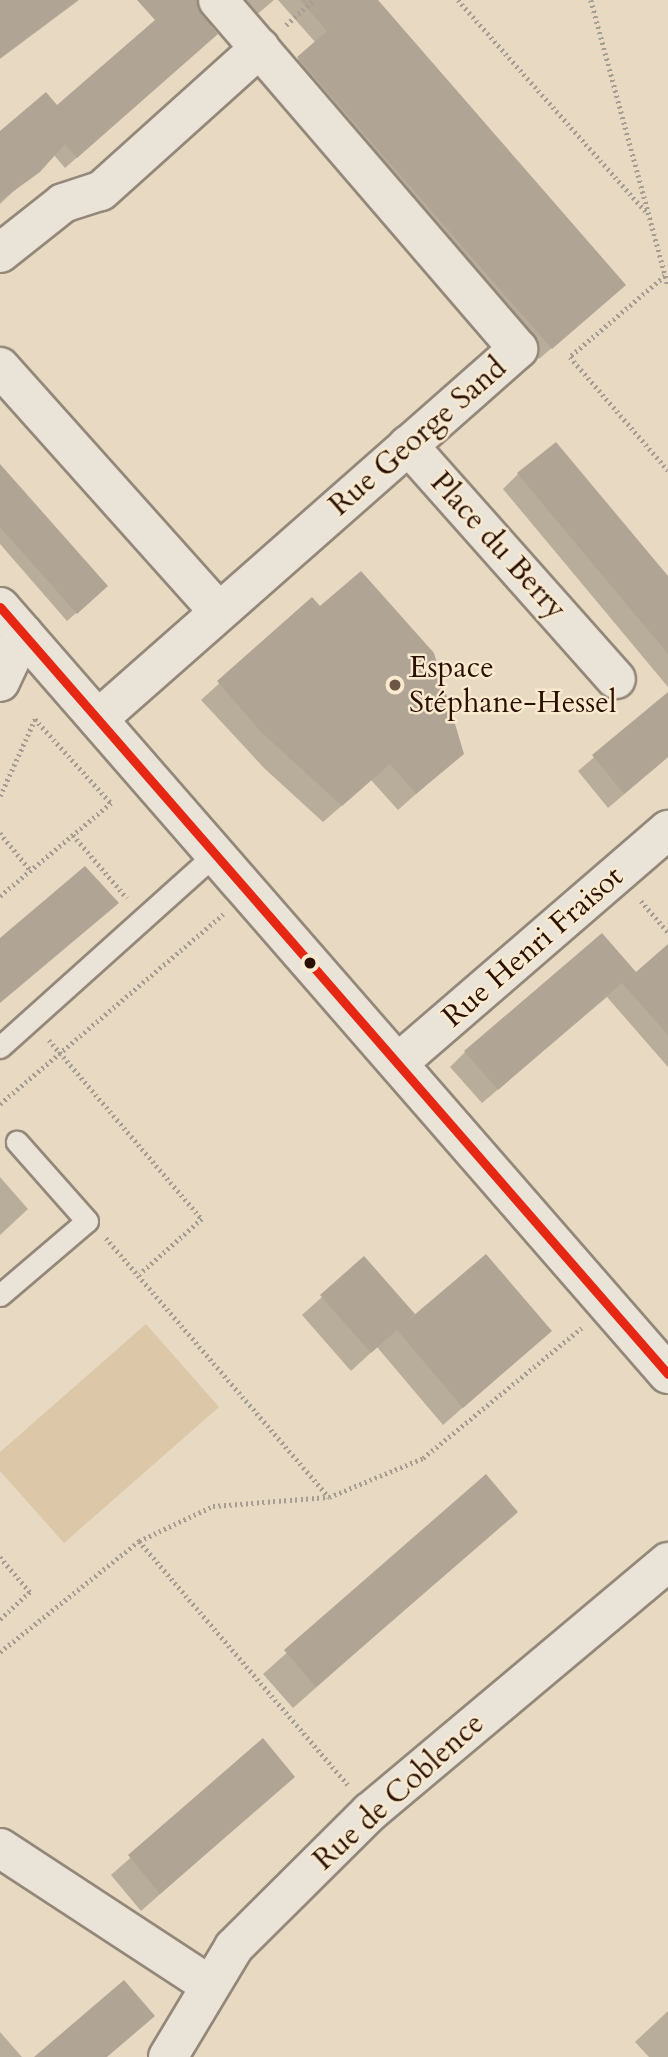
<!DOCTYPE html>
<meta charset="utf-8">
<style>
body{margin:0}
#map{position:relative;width:668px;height:2057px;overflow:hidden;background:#e7d9c2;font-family:Cardo,serif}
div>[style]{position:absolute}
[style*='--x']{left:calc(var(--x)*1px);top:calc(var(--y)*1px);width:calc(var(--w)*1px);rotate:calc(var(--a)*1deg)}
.green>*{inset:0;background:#dcc8a9}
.shadow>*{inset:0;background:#0003}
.building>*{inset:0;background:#b0a595}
.path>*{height:4.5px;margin-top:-2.25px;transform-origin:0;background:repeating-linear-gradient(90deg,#a59d92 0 2px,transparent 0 5.5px)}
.roads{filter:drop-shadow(2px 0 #938879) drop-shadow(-2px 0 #938879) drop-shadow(0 2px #938879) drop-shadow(0 -2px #938879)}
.service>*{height:21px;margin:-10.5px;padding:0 10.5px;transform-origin:10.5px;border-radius:10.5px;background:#eae3d8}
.minor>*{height:38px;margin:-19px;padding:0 19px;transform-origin:19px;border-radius:19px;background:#eae3d8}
.bus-1>*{height:9px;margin:-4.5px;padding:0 4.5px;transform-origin:4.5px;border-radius:4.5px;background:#e52713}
.dots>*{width:19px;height:19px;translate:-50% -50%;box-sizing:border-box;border:4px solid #f9e9ce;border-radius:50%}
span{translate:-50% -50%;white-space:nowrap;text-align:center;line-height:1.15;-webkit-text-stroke:5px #f9e9ce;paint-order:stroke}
.street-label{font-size:30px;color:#2a1003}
.poi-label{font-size:30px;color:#2a1003}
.left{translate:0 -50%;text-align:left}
</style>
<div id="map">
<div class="green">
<i style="clip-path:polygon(146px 1324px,219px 1407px,64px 1543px,0 1471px,0 1452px)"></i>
</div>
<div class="shadow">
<i style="clip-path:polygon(0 0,79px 0,0 59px)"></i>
<i style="clip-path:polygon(181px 0,196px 0,216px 34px,65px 168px,53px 154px,0 204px,0 133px,57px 107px)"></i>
<i style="clip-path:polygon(226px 0,274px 0,247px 23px)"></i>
<i style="clip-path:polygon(278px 0,374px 0,612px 296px,539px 359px,287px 69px,316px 43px)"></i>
<i style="clip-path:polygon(0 465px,98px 594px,67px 621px,0 544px)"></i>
<i style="clip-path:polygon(518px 474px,668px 578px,668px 687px,503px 489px)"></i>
<i style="clip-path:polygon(312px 599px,462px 753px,398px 810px,371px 780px,323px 822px,264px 768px,201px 700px)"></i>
<i style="clip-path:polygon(668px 694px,668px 757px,608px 808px,578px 771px)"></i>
<i style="clip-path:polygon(668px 959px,668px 1067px,607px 997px,482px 1103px,450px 1067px,465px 1052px)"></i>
<i style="clip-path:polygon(0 1177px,28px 1209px,0 1235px)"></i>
<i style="clip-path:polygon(364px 1259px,408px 1323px,550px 1331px,443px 1425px,377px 1347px,351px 1371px,302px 1315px)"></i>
<i style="clip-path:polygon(485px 1477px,515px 1512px,293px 1708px,263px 1674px)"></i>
<i style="clip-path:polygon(263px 1741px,293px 1777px,141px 1911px,111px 1875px)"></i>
<i style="clip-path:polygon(668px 2011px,668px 2057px,649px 2057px,635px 2042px)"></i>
<i style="clip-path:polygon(0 2032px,22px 2057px,0 2057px)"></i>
</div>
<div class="building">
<i style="clip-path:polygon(0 0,78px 0,0 58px)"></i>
<i style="clip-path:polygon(137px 0,197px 0,201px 14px,218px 34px,77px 158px,65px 144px,40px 172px,0 201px,0 131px,46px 92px,57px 105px,155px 20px)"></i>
<i style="clip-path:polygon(300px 0,378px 0,626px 285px,552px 349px,297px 57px,327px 31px)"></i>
<i style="clip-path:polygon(556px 442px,668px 576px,668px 654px,517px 473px)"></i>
<i style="clip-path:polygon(0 464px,108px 586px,77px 614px,0 527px)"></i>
<i style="clip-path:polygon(361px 571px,434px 653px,464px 754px,416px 794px,390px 764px,342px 806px,261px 732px,217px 681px,312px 597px,320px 606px)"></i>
<i style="clip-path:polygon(668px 692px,668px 757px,624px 794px,592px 755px)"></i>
<i style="clip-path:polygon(85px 866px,119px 903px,0 1003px,0 938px)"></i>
<i style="clip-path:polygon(602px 933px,636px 972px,668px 944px,668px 1035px,622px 983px,498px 1090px,464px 1051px)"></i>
<i style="clip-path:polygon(486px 1254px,552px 1331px,463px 1408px,397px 1330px,371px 1353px,320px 1295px,364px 1256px,415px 1314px,406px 1322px)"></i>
<i style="clip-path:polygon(486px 1474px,518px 1512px,316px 1687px,284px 1650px)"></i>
<i style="clip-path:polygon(263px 1738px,295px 1777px,160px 1894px,128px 1855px)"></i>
<i style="clip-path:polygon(124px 1980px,155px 2016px,107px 2057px,34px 2057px)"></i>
</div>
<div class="path">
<i style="--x:458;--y:0;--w:286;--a:48.4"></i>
<i style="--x:591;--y:0;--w:296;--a:74.9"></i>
<i style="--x:286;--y:25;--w:38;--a:-42"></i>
<i style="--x:665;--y:276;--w:125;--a:139.5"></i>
<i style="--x:570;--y:357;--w:150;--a:49.1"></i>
<i style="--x:0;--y:796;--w:85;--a:-65.6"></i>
<i style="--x:35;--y:719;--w:113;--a:47.9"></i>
<i style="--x:0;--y:833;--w:49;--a:50.8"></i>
<i style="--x:73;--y:835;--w:83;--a:49.4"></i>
<i style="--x:0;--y:896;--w:146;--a:-40"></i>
<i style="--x:641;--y:901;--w:41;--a:48.9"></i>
<i style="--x:49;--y:1040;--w:235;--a:49.5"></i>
<i style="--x:202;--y:1219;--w:83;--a:138.4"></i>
<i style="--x:0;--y:1104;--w:293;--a:-40.4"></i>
<i style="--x:106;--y:1238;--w:342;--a:49.3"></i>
<i style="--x:139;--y:1541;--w:321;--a:49.4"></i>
<i style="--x:0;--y:1557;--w:46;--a:49.4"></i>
<i style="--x:30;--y:1592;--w:41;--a:137"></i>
<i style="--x:0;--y:1652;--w:178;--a:-38.6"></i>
<i style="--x:139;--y:1541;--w:82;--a:-25.3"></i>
<i style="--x:213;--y:1506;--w:116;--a:-4.4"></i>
<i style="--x:329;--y:1497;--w:102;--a:-22.5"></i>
<i style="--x:423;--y:1458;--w:205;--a:-39.4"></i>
</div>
<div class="roads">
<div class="service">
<i style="--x:0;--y:1047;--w:289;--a:-41.9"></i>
<i style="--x:0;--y:1295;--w:114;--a:-40.4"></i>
<i style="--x:87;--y:1221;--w:106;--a:-131.5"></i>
</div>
<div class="minor">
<i style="--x:0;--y:253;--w:80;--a:-38.4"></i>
<i style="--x:63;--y:203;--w:40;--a:-18"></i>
<i style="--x:101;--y:191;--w:214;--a:-42"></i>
<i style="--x:0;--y:367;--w:327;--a:48.2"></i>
<i style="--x:408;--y:445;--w:313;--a:48.4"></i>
<i style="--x:0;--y:607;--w:1017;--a:48.95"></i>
<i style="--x:0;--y:682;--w:54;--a:-64.9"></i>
<i style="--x:98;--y:719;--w:560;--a:-41.38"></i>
<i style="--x:518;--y:349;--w:460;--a:-130.7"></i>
<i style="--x:398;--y:1063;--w:357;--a:-40.8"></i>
<i style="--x:0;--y:1848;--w:249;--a:33.2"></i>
<i style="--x:168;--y:2057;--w:128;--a:-59"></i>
<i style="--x:234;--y:1947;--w:192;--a:-44.8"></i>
<i style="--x:370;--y:1812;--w:389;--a:-40"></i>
</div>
</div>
<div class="bus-1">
<i style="--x:0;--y:607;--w:1017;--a:48.95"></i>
</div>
<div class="dots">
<i style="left:395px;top:685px;background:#6c5646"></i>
<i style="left:310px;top:963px;background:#2a1003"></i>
</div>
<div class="street-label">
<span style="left:418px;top:437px;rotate:-41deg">Rue George Sand</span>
<span style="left:498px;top:546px;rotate:48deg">Place du Berry</span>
<span style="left:533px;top:947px;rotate:-41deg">Rue Henri Fraisot</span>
<span style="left:399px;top:1792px;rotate:-42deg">Rue de Coblence</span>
</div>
<div class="poi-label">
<span class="left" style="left:409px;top:685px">Espace<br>Stéphane-Hessel</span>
</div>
</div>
